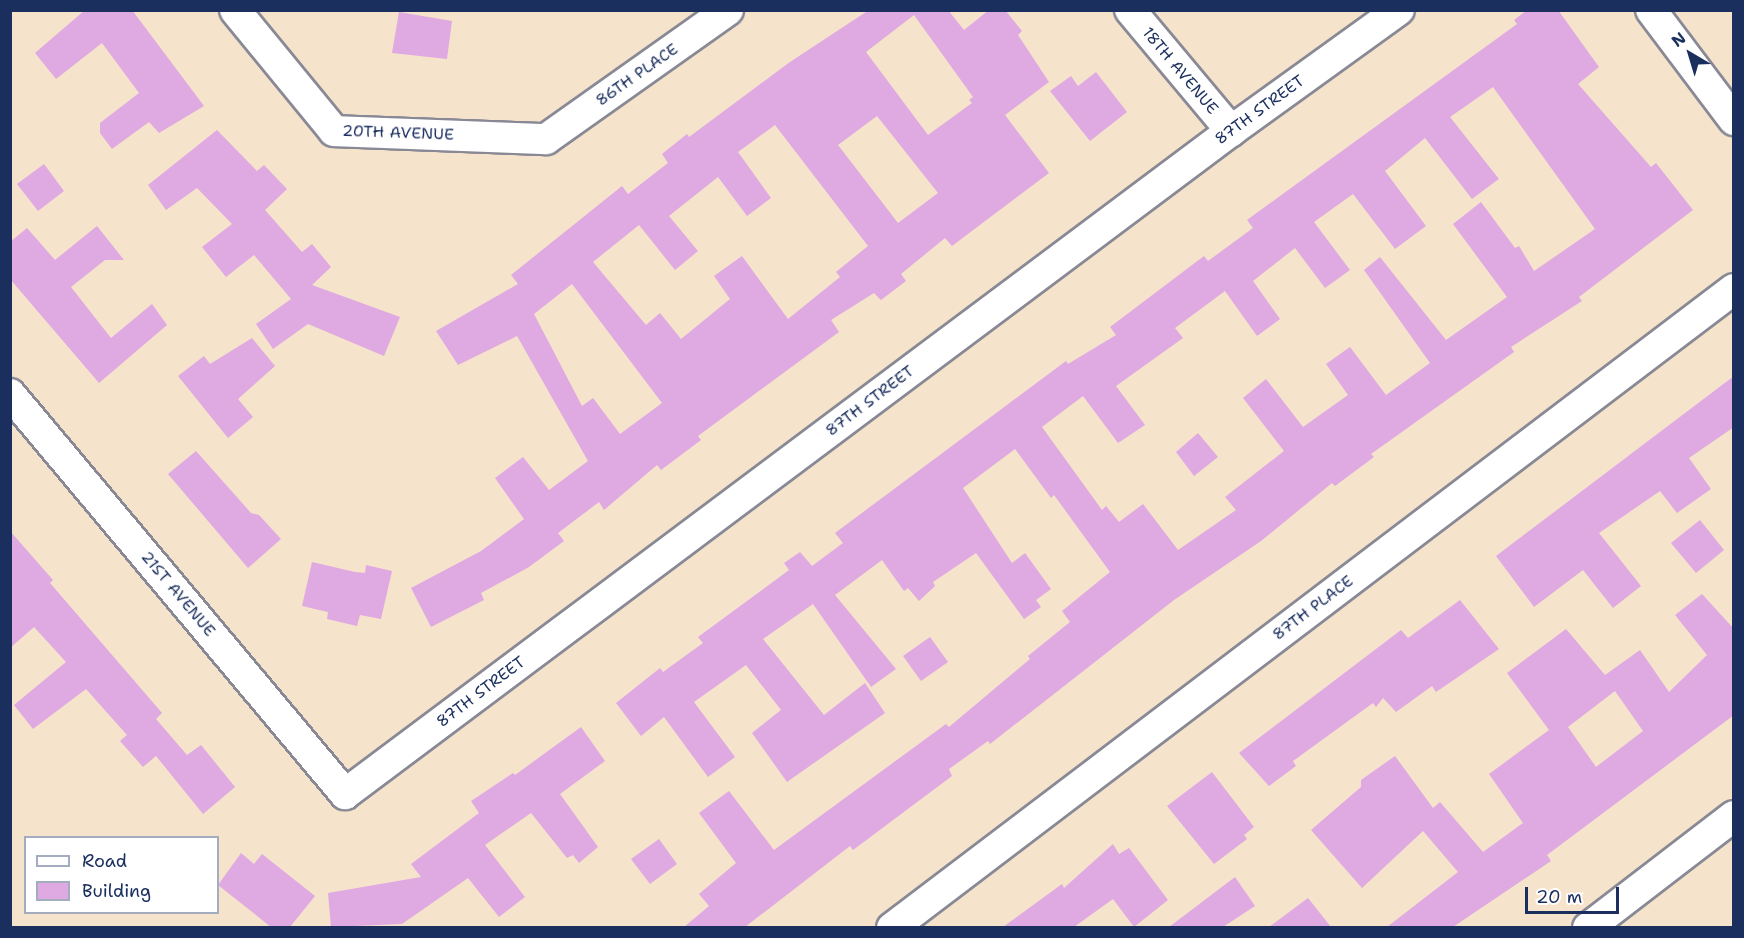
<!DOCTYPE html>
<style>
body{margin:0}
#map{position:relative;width:1744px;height:938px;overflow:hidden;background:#f5e3cc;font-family:"Shantell Sans",sans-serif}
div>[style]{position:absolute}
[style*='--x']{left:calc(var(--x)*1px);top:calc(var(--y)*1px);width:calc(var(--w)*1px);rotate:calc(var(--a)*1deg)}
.building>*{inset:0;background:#dfa9e2}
.roads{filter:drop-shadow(2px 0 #888995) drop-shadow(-2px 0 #888995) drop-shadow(0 2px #888995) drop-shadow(0 -2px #888995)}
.street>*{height:30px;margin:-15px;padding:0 15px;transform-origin:15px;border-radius:15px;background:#fff}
span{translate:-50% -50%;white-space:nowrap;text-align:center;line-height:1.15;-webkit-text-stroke:5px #fff;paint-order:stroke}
.street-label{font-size:16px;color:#1b2f5e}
.frame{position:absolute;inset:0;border:12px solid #1b2f5e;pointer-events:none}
.legend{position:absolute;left:24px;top:836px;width:195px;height:78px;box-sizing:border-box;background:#fff;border:2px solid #a4acbf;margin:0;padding:8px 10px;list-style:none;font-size:18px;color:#1b2f5e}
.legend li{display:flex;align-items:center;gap:12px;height:30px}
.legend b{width:30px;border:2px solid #a4acbf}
.north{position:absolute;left:1660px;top:24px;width:60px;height:60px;-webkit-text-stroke:4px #fff;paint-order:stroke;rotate:322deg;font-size:16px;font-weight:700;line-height:24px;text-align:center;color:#1b2f5e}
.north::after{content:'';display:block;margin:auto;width:21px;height:27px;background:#1b2f5e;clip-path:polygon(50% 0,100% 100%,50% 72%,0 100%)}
.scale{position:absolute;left:1525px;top:887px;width:94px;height:27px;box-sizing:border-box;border:3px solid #1b2f5e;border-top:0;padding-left:8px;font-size:18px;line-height:21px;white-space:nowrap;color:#1b2f5e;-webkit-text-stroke:4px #fff;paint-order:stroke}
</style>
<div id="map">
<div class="building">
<i style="clip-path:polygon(85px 10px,132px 10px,204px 106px,159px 133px,149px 122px,112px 149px,100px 133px,100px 123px,139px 93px,102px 43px,56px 79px,35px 53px)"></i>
<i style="clip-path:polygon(evenodd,869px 10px,948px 10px,964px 30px,989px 10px,1005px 10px,1022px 31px,1018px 35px,1049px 82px,1005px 115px,1049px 173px,952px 246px,945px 238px,901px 274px,906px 281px,881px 300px,874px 293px,831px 320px,839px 332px,698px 436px,701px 440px,661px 470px,657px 465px,604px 510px,599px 502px,558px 533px,564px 541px,529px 567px,481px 593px,484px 600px,431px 627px,411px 588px,481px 551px,524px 519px,495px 478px,523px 457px,549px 490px,588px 461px,517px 336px,458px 365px,436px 331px,518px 284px,511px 275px,622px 186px,628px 194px,668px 163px,662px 154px,687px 134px,689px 137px,790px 62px,869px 10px,914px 15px,973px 97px,969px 100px,972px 103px,928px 135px,866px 52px,914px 15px,869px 10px,877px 116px,938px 193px,898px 223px,838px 145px,877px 116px,869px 10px,775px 125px,868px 246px,836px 272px,840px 277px,788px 319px,742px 256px,714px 276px,730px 299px,681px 339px,660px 313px,646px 325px,593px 262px,639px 225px,675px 270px,698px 251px,669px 216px,718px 177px,747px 216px,771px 198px,738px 152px,775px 125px,869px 10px,572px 284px,662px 403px,620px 434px,593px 398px,582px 406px,534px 314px,572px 284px)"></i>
<i style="clip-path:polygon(evenodd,1527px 10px,1558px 10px,1599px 67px,1578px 84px,1651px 167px,1656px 163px,1693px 210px,1579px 297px,1582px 301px,1511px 347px,1514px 352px,1371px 454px,1374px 457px,1335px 486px,1332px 483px,1261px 541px,1174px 600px,990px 744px,988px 741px,949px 769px,952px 776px,853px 850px,850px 846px,745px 927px,684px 927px,709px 906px,699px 894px,736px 863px,699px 813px,729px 791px,774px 850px,946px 724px,949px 727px,1030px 659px,1028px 656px,1070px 622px,1062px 611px,1110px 572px,1054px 495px,1051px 498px,1015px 449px,963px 488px,1012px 563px,1025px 553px,1051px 589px,1036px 600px,1041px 607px,1024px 619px,976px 553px,933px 582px,935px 586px,919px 601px,908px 588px,904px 591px,882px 560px,835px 595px,896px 669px,871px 687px,813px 604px,763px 639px,824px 715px,865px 683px,885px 713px,787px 782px,752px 733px,781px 710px,746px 665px,694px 702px,735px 757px,708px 777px,664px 717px,641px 736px,616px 703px,660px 668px,663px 672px,703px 643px,698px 637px,789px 570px,784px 563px,800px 552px,812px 566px,843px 543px,835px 533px,1066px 361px,1068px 364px,1116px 335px,1110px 327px,1204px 256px,1208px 261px,1253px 228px,1247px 220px,1517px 24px,1514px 20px,1527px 10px,1493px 87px,1595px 229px,1534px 271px,1519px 246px,1515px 248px,1481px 202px,1453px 224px,1507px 297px,1446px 340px,1380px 257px,1364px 270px,1430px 363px,1386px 395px,1350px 347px,1326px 364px,1348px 395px,1303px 427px,1266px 379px,1243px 398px,1284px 451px,1225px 497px,1236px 510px,1178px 550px,1143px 504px,1119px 522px,1106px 506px,1102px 510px,1042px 427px,1083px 396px,1118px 443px,1145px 425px,1116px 386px,1183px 338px,1175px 328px,1225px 291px,1257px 336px,1280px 319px,1253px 281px,1295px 248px,1325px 288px,1350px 270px,1314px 222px,1353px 194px,1395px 249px,1426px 226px,1385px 171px,1425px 138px,1472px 199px,1496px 181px,1499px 179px,1450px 117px,1493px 87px)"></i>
<i style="clip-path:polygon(399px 12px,452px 21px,447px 59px,392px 53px)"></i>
<i style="clip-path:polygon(1096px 72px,1127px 112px,1090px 141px,1050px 91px,1071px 76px,1078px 86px)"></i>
<i style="clip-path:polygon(217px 130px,257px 171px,264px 165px,287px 189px,265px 210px,302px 252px,312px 244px,331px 267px,312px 285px,400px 317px,384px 356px,308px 324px,273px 349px,256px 324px,291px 299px,254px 255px,226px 277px,202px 247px,232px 224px,197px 188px,166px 210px,148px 185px)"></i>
<i style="clip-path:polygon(44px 164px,64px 191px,38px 211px,17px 184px)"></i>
<i style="clip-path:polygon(97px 226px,124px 260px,105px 260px,71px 287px,111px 338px,152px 304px,167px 325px,99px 383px,10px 279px,10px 242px,27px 228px,55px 260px)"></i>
<i style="clip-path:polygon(252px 338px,275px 366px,238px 399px,253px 417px,228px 438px,178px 376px,204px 356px,210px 364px)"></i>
<i style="clip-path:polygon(1734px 376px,1734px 427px,1689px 458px,1711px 489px,1677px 513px,1660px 491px,1599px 533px,1641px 586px,1613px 608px,1583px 570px,1534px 607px,1496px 556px)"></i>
<i style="clip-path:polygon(1198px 433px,1218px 457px,1194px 476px,1176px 452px)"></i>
<i style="clip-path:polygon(196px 451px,251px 513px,259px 515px,281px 539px,248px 568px,168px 474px)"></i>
<i style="clip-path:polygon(1700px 520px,1724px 550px,1696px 573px,1671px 543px)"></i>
<i style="clip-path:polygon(10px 531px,53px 580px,50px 583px,162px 713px,156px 719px,187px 755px,201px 745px,235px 787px,203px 814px,156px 756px,143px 767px,120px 741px,127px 735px,86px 689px,33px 729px,14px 705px,66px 662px,34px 627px,10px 648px)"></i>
<i style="clip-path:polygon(312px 562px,355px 572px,365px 573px,366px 565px,392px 571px,381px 619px,360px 615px,357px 626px,327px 619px,328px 612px,302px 606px)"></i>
<i style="clip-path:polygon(evenodd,1702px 594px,1734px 629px,1734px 715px,1547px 855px,1551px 861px,1453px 927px,1387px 927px,1458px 872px,1423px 831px,1362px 888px,1311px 830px,1361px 787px,1361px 780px,1395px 756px,1433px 808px,1440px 802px,1483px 852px,1523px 823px,1489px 774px,1549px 730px,1507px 673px,1566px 629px,1605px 675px,1640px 650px,1669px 692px,1707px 655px,1675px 615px,1702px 594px,1615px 691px,1643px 731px,1596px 767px,1568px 727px,1615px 691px)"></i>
<i style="clip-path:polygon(1460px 600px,1499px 649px,1436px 692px,1432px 686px,1396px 712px,1383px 698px,1376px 707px,1373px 703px,1293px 761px,1296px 766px,1269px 786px,1239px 753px,1401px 630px,1408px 638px)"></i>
<i style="clip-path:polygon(930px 637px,948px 662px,921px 681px,903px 656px)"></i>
<i style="clip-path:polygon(581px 727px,605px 761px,560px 794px,598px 847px,579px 863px,573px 855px,567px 858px,531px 813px,485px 845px,525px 897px,499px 917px,468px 878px,402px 924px,331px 927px,328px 893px,421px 877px,411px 864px,479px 813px,471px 801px,513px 773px,515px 775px)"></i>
<i style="clip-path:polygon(1212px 772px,1254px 827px,1244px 835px,1247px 839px,1214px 864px,1167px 806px)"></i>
<i style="clip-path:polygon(659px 839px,677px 864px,650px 884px,631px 859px)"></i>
<i style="clip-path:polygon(1113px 844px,1119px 854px,1129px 848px,1168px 900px,1134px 927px,1113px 899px,1074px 927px,1003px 927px,1062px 884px,1064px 888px)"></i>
<i style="clip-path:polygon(241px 853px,254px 864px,262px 854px,315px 896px,290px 927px,271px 927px,218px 885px)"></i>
<i style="clip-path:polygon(1235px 877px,1255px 906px,1223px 927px,1169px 927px)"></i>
<i style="clip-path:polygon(1308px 898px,1331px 927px,1269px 927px)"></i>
</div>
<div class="roads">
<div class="street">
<i style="--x:235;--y:10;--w:156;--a:50.7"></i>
<i style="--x:334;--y:131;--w:212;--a:2.2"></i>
<i style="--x:546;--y:139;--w:223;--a:-35.3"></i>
<i style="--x:1130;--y:10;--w:158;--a:50.1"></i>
<i style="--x:1651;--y:10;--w:138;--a:53"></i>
<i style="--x:10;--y:394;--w:522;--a:50.05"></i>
<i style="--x:345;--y:794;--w:1107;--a:-36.81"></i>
<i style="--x:1231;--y:131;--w:207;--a:-35.8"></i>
<i style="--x:892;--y:928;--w:1057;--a:-37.2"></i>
<i style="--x:1588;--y:928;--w:184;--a:-37.5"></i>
</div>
</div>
<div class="street-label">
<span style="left:1180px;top:71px;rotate:50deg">18TH AVENUE</span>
<span style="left:637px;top:75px;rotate:-35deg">86TH PLACE</span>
<span style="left:1260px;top:110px;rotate:-36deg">87TH STREET</span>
<span style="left:398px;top:133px;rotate:2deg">20TH AVENUE</span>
<span style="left:870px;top:401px;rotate:-37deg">87TH STREET</span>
<span style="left:178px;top:594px;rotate:50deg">21ST AVENUE</span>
<span style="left:1313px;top:608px;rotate:-37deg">87TH PLACE</span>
<span style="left:481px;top:692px;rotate:-37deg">87TH STREET</span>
</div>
<div class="frame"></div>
<ul class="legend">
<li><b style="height:8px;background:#fff"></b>Road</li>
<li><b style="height:16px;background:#dfa9e2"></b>Building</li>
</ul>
<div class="north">N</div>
<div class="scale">20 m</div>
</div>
